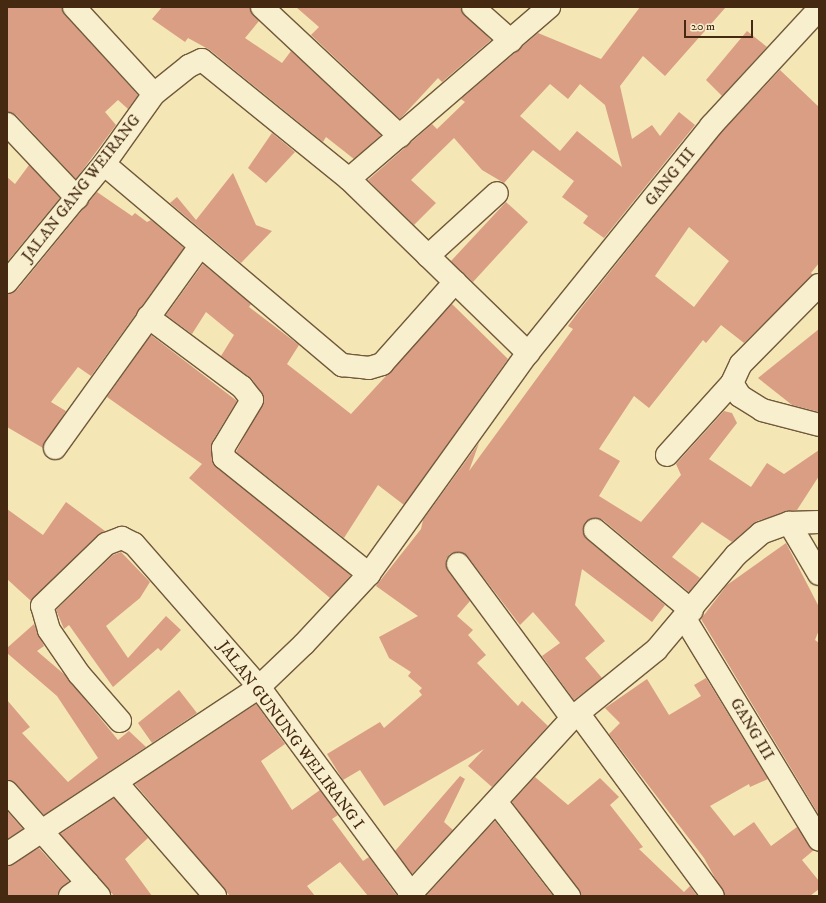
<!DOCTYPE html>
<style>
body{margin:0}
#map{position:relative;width:826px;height:903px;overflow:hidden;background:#f4e6b5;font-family:"IM FELL DW Pica",serif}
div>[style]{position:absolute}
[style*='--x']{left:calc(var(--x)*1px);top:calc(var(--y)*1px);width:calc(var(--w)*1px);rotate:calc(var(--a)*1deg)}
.building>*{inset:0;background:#da9e84}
.roads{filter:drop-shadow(1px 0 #71593a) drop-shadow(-1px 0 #71593a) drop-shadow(0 1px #71593a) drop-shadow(0 -1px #71593a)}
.minor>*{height:22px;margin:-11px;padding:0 11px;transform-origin:11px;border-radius:11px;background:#f8efcf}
span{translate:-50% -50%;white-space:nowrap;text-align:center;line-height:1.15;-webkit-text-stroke:3px #f8efcf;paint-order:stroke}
.street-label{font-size:16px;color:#452a11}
.frame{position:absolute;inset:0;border:8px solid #452a11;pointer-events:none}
.scale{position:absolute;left:684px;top:20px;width:69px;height:18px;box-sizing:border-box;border:2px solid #452a11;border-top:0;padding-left:5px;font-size:12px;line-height:14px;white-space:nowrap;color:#452a11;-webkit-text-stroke:3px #f8efcf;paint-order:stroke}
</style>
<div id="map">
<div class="building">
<i style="clip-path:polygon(7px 7px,62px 7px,65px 15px,138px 95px,128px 109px,118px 100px,105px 112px,116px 125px,76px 179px,16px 115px,7px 112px)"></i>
<i style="clip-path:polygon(162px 7px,250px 7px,259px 21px,245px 38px,282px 63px,291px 51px,381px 135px,354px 159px,326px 137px,323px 142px,210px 50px,188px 38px,185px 42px,152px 19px)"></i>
<i style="clip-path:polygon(296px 7px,459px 7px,491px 40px,442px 82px,438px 78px,400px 119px,311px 35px,319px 27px)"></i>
<i style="clip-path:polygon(evenodd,640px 7px,726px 7px,665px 76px,643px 56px,620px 86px,632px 139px,652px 125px,660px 136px,679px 112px,695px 125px,604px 238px,583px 223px,588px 216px,562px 197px,574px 181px,533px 150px,504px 183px,482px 170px,454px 138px,411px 180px,436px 203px,414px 225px,368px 180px,432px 124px,437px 129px,465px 102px,461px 99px,538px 33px,601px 59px,640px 7px,550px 84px,568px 99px,580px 84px,605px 105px,622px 167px,577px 131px,560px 151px,520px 116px,550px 84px)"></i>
<i style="clip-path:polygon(747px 31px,767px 47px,722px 96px,706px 80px)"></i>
<i style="clip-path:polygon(evenodd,780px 70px,819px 107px,819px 263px,811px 273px,813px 275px,744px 343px,721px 325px,706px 343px,703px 340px,649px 408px,634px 396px,599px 449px,620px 461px,599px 496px,641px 522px,681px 475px,676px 464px,724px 411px,732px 413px,737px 423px,709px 459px,751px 487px,767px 463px,784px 474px,819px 450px,819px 476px,797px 510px,757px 521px,732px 542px,702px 522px,672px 557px,700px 578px,689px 592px,603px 520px,597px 518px,586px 522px,583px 528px,587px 539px,665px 605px,652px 622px,582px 569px,575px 605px,605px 641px,585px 658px,602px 678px,574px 700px,542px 656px,560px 643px,533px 612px,520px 625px,468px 557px,457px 552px,450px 554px,446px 559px,448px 571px,470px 601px,457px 616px,473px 630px,468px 635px,486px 655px,477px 663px,518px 706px,522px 701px,548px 726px,492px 787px,468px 766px,484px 749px,384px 806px,360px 770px,343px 780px,327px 754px,380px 722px,384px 728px,422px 695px,419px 691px,422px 688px,408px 676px,411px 672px,389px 658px,379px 637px,418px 616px,376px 586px,421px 529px,423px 520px,479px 443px,469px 471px,573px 329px,568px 326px,582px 307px,720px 134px,780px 70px,689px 227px,729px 261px,694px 307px,655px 276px,689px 227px)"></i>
<i style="clip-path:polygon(272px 133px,295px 152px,266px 183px,248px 168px)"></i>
<i style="clip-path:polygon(29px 165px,60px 198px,7px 262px,7px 177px,15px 184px)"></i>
<i style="clip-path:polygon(233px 173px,256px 225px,272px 231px,241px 263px,170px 203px,177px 197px,196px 220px)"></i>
<i style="clip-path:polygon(97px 192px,132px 216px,135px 213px,147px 222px,151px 220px,184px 248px,91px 376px,78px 367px,51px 402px,66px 411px,43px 448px,7px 427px,7px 294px,17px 290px)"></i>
<i style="clip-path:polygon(506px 202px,528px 222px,473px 282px,451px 261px)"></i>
<i style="clip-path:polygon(203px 264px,251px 304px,249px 307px,299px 345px,287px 364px,351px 414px,452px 304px,508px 359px,404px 505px,378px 485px,344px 538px,236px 452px,264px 400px,252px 379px,221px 356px,234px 335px,206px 312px,192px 334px,166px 315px)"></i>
<i style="clip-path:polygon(819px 329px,819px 412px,792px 405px,758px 378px)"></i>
<i style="clip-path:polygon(151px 335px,237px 401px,212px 442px,213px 464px,351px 575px,330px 598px,189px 478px,202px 464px,107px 397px)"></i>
<i style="clip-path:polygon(66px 502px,105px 531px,31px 601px,7px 579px,7px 509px,43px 535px)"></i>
<i style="clip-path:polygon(786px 543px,819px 607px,819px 630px,815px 640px,819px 643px,819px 815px,701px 619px,727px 585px)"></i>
<i style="clip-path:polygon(121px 552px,150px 582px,140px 598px,106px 626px,128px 658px,166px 616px,181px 630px,161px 651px,158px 648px,113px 687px,69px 625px,64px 629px,56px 610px,113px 555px)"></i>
<i style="clip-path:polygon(34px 624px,44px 646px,37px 651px,65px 675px,118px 740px,129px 731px,146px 747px,44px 815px,16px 784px,7px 780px,7px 700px,30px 727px,22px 733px,68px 782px,98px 758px,57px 696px,7px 653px,7px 648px)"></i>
<i style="clip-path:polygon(706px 678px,768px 779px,750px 787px,749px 784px,710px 806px,734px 836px,754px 822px,771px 846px,797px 827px,814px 850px,802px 860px,819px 881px,819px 889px,810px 896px,725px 896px,704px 858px,609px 734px,620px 723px,605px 708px,647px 679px,669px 715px,701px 696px,694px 685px)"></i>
<i style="clip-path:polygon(179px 690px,197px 713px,152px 743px,138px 723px)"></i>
<i style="clip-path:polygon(256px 704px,285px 744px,261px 761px,292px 810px,320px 790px,338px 815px,332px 819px,363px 861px,369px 857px,397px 896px,368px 896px,340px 862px,307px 886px,315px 896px,230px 896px,135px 784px)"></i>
<i style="clip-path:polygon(460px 776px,465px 779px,444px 822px,453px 830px,412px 874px,395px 851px)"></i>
<i style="clip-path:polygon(535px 777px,568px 805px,600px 778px,619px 797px,610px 805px,643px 847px,639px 849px,684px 892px,690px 886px,697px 896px,581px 896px,512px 802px)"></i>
<i style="clip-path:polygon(114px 798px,148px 838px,125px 859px,152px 896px,114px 896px,60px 834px)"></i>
<i style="clip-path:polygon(7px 811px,23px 829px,7px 839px)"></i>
<i style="clip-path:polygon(495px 821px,553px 896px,426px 896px,489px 827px)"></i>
<i style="clip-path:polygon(39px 848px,69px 881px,57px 896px,7px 896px,7px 866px)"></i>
</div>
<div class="roads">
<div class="minor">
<i style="--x:74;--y:7;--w:118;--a:47.4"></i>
<i style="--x:262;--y:7;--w:189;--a:43.1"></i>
<i style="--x:473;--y:7;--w:51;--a:41.8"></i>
<i style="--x:7;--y:124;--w:102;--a:46.6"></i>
<i style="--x:104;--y:164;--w:312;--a:40.2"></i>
<i style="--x:342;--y:365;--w:27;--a:6"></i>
<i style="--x:369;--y:368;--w:14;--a:-17"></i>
<i style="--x:382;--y:364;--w:110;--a:-48.3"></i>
<i style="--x:349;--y:179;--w:264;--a:-40.7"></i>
<i style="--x:428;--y:256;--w:93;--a:-42.4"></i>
<i style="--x:7;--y:282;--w:153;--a:-50.6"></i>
<i style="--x:104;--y:164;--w:86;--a:-54.5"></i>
<i style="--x:154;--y:94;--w:45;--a:-38.7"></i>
<i style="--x:189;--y:66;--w:14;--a:-25"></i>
<i style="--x:202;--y:60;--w:189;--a:39"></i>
<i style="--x:349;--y:179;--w:250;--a:44.2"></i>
<i style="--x:148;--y:317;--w:117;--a:36.7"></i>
<i style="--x:242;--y:387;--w:16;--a:52"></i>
<i style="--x:252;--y:400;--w:56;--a:121.1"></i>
<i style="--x:223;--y:448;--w:10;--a:84"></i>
<i style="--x:224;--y:458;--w:186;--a:38.7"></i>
<i style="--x:732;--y:383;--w:21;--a:-65"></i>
<i style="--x:741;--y:364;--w:111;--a:-45.4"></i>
<i style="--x:55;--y:448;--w:249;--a:-54.3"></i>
<i style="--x:667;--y:455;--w:97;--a:-47.9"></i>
<i style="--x:732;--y:383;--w:15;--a:58"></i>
<i style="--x:740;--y:396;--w:26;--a:32"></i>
<i style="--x:762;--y:410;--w:59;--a:14.7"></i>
<i style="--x:789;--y:523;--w:59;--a:59.5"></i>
<i style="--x:595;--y:530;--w:126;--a:39.9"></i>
<i style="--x:458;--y:564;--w:192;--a:53.5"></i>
<i style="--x:685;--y:619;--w:258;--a:58.7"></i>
<i style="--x:578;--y:713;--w:227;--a:53.6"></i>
<i style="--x:120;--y:721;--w:62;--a:-131.1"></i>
<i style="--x:79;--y:674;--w:53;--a:-124.3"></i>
<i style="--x:49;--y:630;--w:25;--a:-106"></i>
<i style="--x:42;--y:606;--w:89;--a:-44.1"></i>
<i style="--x:106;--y:544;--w:17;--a:-21"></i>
<i style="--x:122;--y:538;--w:13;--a:27"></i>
<i style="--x:134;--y:544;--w:190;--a:48.8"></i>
<i style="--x:259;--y:687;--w:260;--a:53.6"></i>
<i style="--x:116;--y:782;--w:151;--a:49"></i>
<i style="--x:7;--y:792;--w:139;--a:48.5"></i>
<i style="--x:497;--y:803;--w:118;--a:52.3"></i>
<i style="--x:7;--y:854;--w:302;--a:-33.5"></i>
<i style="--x:259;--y:687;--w:62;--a:-43.7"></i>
<i style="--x:304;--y:644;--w:96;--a:-47.1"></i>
<i style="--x:369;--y:574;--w:272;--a:-54.3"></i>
<i style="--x:528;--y:353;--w:292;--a:-51.1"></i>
<i style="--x:711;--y:126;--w:159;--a:-47.3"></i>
<i style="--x:70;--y:896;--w:22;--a:-36"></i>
<i style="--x:409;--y:896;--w:241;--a:-47.5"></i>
<i style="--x:572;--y:718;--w:108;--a:-39"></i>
<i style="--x:656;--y:650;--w:124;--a:-49.9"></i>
<i style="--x:736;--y:555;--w:33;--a:-41"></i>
<i style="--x:761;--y:533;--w:30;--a:-20"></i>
<i style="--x:789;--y:523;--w:30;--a:-2"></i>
</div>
</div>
<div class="street-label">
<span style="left:670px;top:177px;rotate:-51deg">GANG III</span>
<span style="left:81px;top:188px;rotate:-52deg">JALAN GANG WEIRANG</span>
<span style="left:752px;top:729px;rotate:59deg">GANG III</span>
<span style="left:291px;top:735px;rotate:53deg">JALAN GUNUNG WELIRANG I</span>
</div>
<div class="frame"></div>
<div class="scale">20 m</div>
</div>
